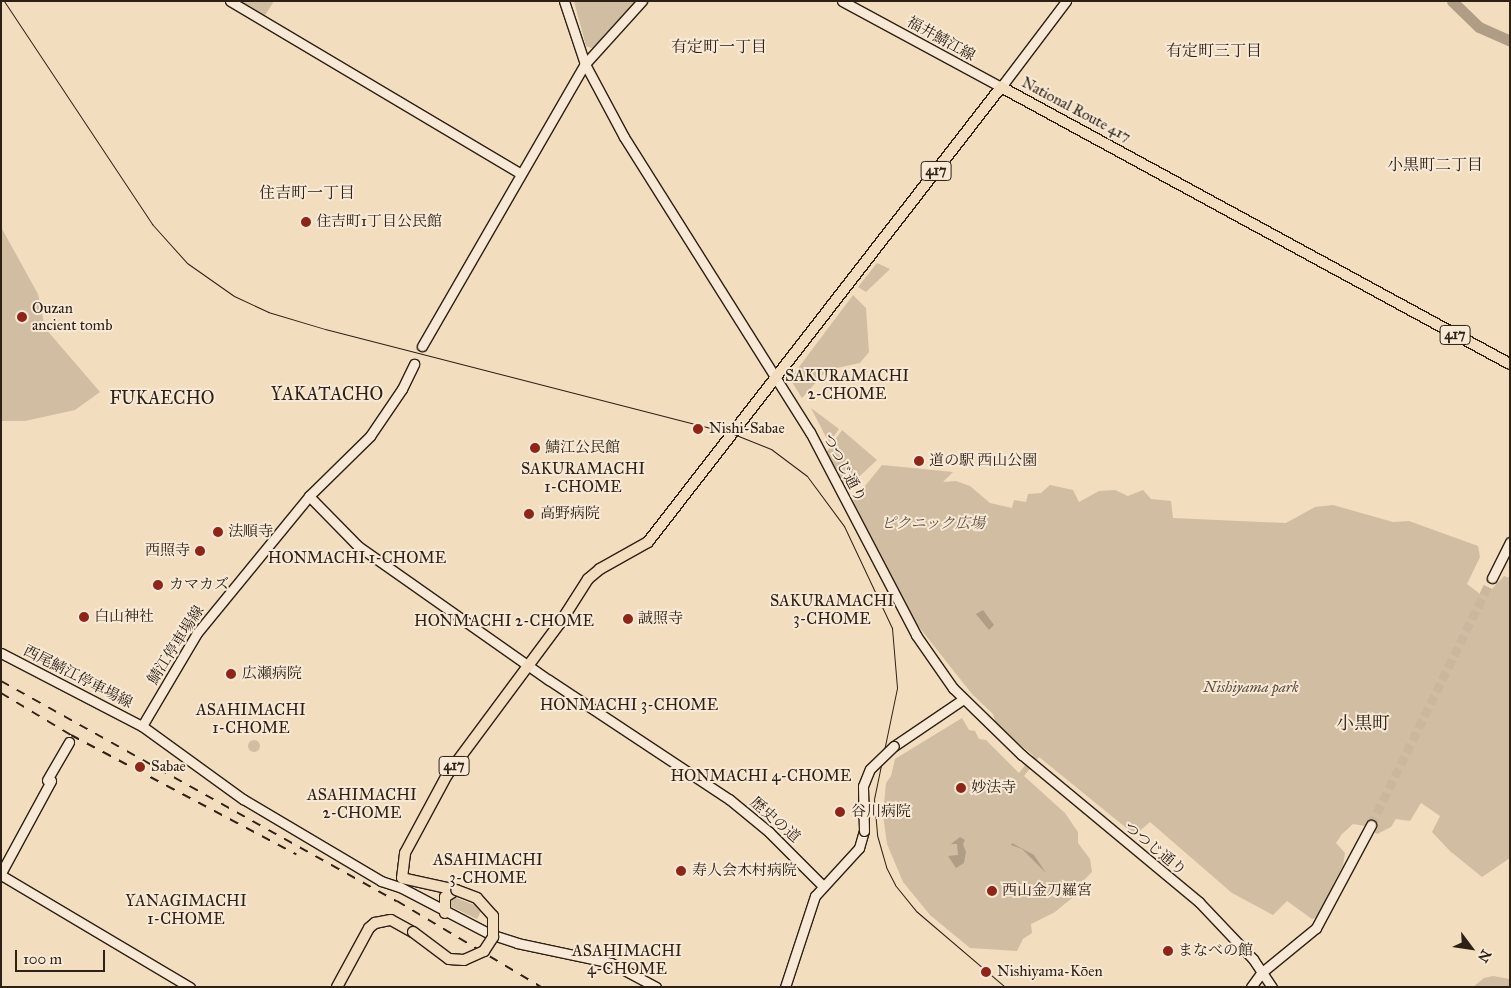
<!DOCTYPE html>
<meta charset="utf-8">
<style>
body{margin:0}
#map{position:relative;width:1511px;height:988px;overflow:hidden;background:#f2ddbf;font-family:"IM FELL Great Primer","Noto Serif JP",serif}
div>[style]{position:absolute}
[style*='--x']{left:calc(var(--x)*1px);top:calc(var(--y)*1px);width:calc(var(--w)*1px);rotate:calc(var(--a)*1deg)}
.green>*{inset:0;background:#d1bda2}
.round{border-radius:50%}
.water>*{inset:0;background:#af9d85}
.river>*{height:11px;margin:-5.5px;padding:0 5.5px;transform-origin:5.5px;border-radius:5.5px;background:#af9d85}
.secondary-tunnel>*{height:9px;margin-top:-4.5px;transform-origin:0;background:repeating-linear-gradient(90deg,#cbb79d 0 9px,transparent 0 13.5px)}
.roads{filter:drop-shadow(1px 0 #2d2014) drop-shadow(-1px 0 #2d2014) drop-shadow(0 1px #2d2014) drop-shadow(0 -1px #2d2014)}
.secondary>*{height:9px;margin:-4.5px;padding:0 4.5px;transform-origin:4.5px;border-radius:4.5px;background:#f7e9d5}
.highway>*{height:10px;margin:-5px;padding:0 5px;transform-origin:5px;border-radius:5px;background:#f2ddbf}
.tram>*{height:1px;margin:-0.5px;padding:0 0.5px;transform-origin:0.5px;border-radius:0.5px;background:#2d2014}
.rail>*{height:2px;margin-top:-1px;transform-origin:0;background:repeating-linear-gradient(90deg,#2d2014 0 9px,transparent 0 18px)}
.bridges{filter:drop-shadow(1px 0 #2d2014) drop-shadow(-1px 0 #2d2014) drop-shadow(0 1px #2d2014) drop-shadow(0 -1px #2d2014)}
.secondary-bridge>*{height:9px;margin:-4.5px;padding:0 4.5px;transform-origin:4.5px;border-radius:4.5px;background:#f7e9d5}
.highway-bridge>*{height:10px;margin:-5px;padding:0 5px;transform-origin:5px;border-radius:5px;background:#f2ddbf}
.dots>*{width:14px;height:14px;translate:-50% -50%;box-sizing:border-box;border:2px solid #f7e9d5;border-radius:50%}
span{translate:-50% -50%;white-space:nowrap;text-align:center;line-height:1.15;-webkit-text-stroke:4px #f7e9d5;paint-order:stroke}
.shield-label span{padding:1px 4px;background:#f7e9d5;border:1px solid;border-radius:4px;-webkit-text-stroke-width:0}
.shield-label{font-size:14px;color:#2d2014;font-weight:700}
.street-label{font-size:15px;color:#2d2014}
.poi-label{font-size:15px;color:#2d2014}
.left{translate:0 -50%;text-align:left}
.right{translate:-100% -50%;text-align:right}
.park-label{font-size:15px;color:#5e4f3f;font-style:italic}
.neighbourhood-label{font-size:16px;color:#2d2014}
.quarter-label{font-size:18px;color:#2d2014}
.frame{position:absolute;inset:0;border:2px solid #2d2014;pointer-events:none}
.north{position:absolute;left:1446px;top:923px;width:50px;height:50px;-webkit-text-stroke:4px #f7e9d5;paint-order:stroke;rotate:121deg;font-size:14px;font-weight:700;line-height:20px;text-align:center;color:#2d2014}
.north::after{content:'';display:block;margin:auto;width:18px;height:22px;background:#2d2014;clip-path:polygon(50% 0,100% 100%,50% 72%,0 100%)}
.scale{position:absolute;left:15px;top:950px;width:90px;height:22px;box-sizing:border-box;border:2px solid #2d2014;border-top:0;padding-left:6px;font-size:15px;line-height:18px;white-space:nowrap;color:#2d2014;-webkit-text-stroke:4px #f7e9d5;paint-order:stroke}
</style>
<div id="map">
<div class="green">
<i style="clip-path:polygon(238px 1px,274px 1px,264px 17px)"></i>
<i style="clip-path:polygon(574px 1px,638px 1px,594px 49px,586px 46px)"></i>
<i style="clip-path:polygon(1px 227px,38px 294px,45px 328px,100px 392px,75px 410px,25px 421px,1px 421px)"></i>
<i style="clip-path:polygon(877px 263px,890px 269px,866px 292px,858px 287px)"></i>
<i style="clip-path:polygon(853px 295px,866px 308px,869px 352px,860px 363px,827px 370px,802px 398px,790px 379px)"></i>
<i style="clip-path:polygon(811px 408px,839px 429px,829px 443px)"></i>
<i style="clip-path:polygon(842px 430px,877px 460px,847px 488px,826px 453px)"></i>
<i style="clip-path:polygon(882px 465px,953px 472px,943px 482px,956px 481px,970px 486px,990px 503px,1012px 508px,1014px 500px,1026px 502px,1028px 494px,1041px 493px,1050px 485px,1073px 490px,1079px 502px,1099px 491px,1115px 490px,1128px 496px,1143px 490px,1151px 499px,1171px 501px,1173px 518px,1286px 523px,1315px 507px,1333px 505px,1393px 522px,1409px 521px,1478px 546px,1480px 557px,1467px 584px,1480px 594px,1493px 588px,1504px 576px,1510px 578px,1510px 858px,1482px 877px,1450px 851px,1432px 832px,1440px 816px,1421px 803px,1410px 821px,1396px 819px,1391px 827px,1377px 834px,1365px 826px,1353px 824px,1342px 834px,1336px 843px,1345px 853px,1343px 865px,1327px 897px,1326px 906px,1318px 917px,1312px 919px,1287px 901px,1273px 915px,1232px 893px,1150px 822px,1135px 835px,1039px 757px,1024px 776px,1065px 813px,1078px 832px,1078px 843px,1090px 859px,1092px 872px,1076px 888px,1072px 898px,1055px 912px,1031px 924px,1032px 933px,1023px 939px,1017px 951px,970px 948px,930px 915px,903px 882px,887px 844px,883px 814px,886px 783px,891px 776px,895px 759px,962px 718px,969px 730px,975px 731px,979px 739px,986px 740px,1019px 773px,1033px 755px,997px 727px,993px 714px,972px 694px,915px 622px,891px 580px,853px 501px)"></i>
<i class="round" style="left:248px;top:740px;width:12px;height:12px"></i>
<i style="clip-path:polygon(451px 896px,477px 906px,481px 911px,477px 919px,450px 906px)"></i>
<i style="clip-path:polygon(1493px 976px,1510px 979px,1510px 987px,1473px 987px,1484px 978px)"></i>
</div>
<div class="water">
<i style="clip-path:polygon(983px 610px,994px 625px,989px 630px,976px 614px)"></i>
<i style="clip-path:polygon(960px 837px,965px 840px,963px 844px,966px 852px,964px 863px,956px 868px,948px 856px,958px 855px,957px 844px,951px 844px)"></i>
<i style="clip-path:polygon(1012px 843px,1034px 855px,1046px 873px,1022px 849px,1011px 845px)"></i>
</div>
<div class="river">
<i style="--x:1452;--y:1;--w:37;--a:44"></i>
<i style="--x:1479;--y:27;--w:34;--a:24"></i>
</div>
<div class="secondary-tunnel">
<i style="--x:1371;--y:825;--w:275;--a:-63.9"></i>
</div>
<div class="roads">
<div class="secondary">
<i style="--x:230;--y:1;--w:337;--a:30.7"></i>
<i style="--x:564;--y:1;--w:66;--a:71.6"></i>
<i style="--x:585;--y:64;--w:83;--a:61.9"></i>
<i style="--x:624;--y:137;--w:349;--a:57.8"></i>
<i style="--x:810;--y:432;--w:229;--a:62.4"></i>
<i style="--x:916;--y:635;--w:65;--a:55.1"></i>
<i style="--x:953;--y:688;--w:96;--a:44.2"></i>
<i style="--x:1022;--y:755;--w:230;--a:39.7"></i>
<i style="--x:1199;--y:902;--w:79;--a:46.5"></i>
<i style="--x:1253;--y:959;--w:34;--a:56"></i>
<i style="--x:842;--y:1;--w:181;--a:28.4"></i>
<i style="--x:1001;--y:87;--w:108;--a:-52.9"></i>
<i style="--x:422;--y:346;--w:326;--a:-60"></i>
<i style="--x:585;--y:64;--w:85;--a:-47.9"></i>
<i style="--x:309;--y:496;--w:70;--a:45.6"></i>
<i style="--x:358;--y:546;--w:233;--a:35.1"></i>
<i style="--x:549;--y:680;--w:216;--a:33.5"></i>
<i style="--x:729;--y:799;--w:52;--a:39.5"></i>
<i style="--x:769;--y:832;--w:76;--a:45"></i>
<i style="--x:1492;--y:578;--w:40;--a:-63.4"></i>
<i style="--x:1;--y:653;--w:159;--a:27.4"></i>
<i style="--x:142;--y:726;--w:125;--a:35.9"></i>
<i style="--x:243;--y:799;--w:161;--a:30.7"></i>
<i style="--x:381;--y:881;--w:20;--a:18"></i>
<i style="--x:400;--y:887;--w:102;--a:27.6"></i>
<i style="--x:490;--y:934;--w:28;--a:18"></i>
<i style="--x:517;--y:943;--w:96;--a:12"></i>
<i style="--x:611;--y:963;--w:51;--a:28.1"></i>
<i style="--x:142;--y:726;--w:108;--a:-59.4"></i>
<i style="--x:197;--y:633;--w:177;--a:-50.7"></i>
<i style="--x:309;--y:496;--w:86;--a:-44.5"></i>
<i style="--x:370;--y:436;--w:57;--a:-55.8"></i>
<i style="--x:402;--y:389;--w:28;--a:-64"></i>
<i style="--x:894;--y:746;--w:82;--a:-34.1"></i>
<i style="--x:47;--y:780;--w:44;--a:-59.9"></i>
<i style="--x:1;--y:873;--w:105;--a:-61.5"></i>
<i style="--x:1;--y:875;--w:220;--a:30.7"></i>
<i style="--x:785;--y:987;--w:96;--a:-71.8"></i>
<i style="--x:815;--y:896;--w:65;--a:-47.5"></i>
<i style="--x:859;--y:848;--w:18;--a:-74"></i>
<i style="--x:1251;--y:987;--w:17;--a:-54"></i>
<i style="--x:1261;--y:973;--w:71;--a:-39.3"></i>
<i style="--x:1316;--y:928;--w:117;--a:-61.9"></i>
</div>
<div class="highway">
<i style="--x:456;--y:890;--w:55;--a:-167.5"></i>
<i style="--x:402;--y:878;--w:25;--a:-83"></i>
<i style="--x:405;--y:853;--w:89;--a:-61.7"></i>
<i style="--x:447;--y:775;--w:189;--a:-53.4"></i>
<i style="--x:560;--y:623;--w:52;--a:-57.5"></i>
<i style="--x:588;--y:579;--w:16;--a:-40"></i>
<i style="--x:600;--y:569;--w:55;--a:-29.4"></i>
<i style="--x:648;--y:542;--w:576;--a:-52.19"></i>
<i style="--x:1001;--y:87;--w:579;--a:28.56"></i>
<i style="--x:445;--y:913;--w:16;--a:-90"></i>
<i style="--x:445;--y:897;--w:13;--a:-32"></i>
<i style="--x:337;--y:987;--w:67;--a:-61.5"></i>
<i style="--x:369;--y:928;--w:8;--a:-40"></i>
<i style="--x:375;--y:923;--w:16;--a:-11"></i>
<i style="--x:391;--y:920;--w:25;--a:29"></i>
</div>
</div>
<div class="tram">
<i style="--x:4;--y:1;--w:268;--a:56.4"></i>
<i style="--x:152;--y:224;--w:52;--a:48.1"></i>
<i style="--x:187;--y:263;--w:57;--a:35.1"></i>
<i style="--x:234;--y:296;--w:38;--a:25"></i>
<i style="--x:268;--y:312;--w:59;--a:16.6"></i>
<i style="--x:325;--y:329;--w:419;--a:14.4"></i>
<i style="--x:731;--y:433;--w:43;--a:21.8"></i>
<i style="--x:771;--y:449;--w:45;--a:36.9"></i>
<i style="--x:807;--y:476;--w:62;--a:53.5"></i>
<i style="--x:844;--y:526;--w:113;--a:64.8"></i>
<i style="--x:892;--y:628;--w:60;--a:85.2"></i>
<i style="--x:897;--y:688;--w:113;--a:101.7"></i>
<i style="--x:874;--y:799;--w:36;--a:85"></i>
<i style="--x:877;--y:835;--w:33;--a:74"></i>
<i style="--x:886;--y:867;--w:20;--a:63"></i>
<i style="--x:895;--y:885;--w:33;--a:51"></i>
<i style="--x:916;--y:911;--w:117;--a:40.5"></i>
</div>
<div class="rail">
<i style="--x:1;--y:681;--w:453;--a:29.1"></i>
<i style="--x:397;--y:901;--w:168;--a:30.8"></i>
<i style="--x:1;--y:693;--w:82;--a:31"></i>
<i style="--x:71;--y:735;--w:255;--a:27.9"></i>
</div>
<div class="bridges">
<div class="secondary-bridge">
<i style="--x:864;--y:831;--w:45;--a:-91.3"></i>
<i style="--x:863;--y:786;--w:18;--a:-68"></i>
<i style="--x:870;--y:769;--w:33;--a:-44"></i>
</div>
<div class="highway-bridge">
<i style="--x:413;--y:932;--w:45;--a:36.9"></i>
<i style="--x:449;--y:959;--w:15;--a:4"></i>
<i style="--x:464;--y:960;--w:22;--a:-24"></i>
<i style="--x:484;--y:951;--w:17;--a:-57"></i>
<i style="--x:493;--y:937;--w:21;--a:-90"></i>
<i style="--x:493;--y:916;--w:24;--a:-132"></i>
<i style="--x:477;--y:898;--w:22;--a:-159"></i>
</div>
</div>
<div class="dots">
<i style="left:306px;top:222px;background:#8f2418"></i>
<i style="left:22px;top:317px;background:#8f2418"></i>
<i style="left:698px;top:429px;background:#8f2418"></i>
<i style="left:535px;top:448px;background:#8f2418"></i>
<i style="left:919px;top:461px;background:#8f2418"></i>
<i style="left:529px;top:514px;background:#8f2418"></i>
<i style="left:218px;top:532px;background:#8f2418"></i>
<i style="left:200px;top:551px;background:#8f2418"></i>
<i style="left:158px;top:585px;background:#8f2418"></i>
<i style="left:84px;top:617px;background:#8f2418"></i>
<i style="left:628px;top:619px;background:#8f2418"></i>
<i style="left:231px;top:674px;background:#8f2418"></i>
<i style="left:140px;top:767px;background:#8f2418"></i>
<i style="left:961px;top:788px;background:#8f2418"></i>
<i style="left:840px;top:812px;background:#8f2418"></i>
<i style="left:681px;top:871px;background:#8f2418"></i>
<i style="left:992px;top:891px;background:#8f2418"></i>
<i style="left:1168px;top:951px;background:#8f2418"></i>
<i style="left:986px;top:972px;background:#8f2418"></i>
</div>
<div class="shield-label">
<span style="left:936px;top:171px">417</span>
<span style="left:1455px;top:335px">417</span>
<span style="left:454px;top:766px">417</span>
</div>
<div class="street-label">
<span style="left:941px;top:39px;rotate:29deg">福井鯖江線</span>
<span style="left:1076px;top:110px;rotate:28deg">National Route 417</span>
<span style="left:844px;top:468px;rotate:62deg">つつじ通り</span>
<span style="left:176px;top:645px;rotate:-57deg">鯖江停車場線</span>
<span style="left:78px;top:677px;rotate:27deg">西尾鯖江停車場線</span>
<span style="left:775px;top:820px;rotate:41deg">歴史の道</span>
<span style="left:1155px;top:849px;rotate:39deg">つつじ通り</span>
</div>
<div class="poi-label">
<span class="left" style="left:316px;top:222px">住吉町1丁目公民館</span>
<span class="left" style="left:32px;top:317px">Ouzan<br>ancient tomb</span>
<span class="left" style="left:709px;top:429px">Nishi-Sabae</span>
<span class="left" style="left:545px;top:448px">鯖江公民館</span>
<span class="left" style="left:929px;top:461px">道の駅 西山公園</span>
<span class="left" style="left:540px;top:514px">高野病院</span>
<span class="left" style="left:228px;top:532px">法順寺</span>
<span class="right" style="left:190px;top:551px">西照寺</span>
<span class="left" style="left:169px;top:585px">カマカズ</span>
<span class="left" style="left:94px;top:617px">白山神社</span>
<span class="left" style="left:638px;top:619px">誠照寺</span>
<span class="left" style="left:242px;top:674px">広瀬病院</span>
<span class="left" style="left:151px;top:767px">Sabae</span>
<span class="left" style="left:971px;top:788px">妙法寺</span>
<span class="left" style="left:851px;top:812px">谷川病院</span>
<span class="left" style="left:692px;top:871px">寿人会木村病院</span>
<span class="left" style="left:1002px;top:891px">西山金刀羅宮</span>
<span class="left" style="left:1178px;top:951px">まなべの館</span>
<span class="left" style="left:997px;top:972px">Nishiyama-Kōen</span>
</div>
<div class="park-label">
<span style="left:933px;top:524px">ピクニック広場</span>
<span style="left:1251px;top:688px">Nishiyama park</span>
</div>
<div class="neighbourhood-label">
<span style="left:719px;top:47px">有定町一丁目</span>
<span style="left:1214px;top:51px">有定町三丁目</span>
<span style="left:1435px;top:165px">小黒町二丁目</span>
<span style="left:307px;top:193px">住吉町一丁目</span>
<span style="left:847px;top:385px">SAKURAMACHI<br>2-CHOME</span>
<span style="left:583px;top:478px">SAKURAMACHI<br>1-CHOME</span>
<span style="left:357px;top:558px">HONMACHI 1-CHOME</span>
<span style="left:832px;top:610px">SAKURAMACHI<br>3-CHOME</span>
<span style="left:504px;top:621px">HONMACHI 2-CHOME</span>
<span style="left:629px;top:705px">HONMACHI 3-CHOME</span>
<span style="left:251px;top:719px">ASAHIMACHI<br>1-CHOME</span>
<span style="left:761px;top:776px">HONMACHI 4-CHOME</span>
<span style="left:362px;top:804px">ASAHIMACHI<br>2-CHOME</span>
<span style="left:488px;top:869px">ASAHIMACHI<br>3-CHOME</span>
<span style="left:186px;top:910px">YANAGIMACHI<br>1-CHOME</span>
<span style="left:627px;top:960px">ASAHIMACHI<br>4-CHOME</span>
</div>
<div class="quarter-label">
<span style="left:327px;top:394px">YAKATACHO</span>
<span style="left:162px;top:398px">FUKAECHO</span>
<span style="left:1363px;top:723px">小黒町</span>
</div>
<div class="frame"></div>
<div class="north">N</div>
<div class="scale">100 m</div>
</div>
